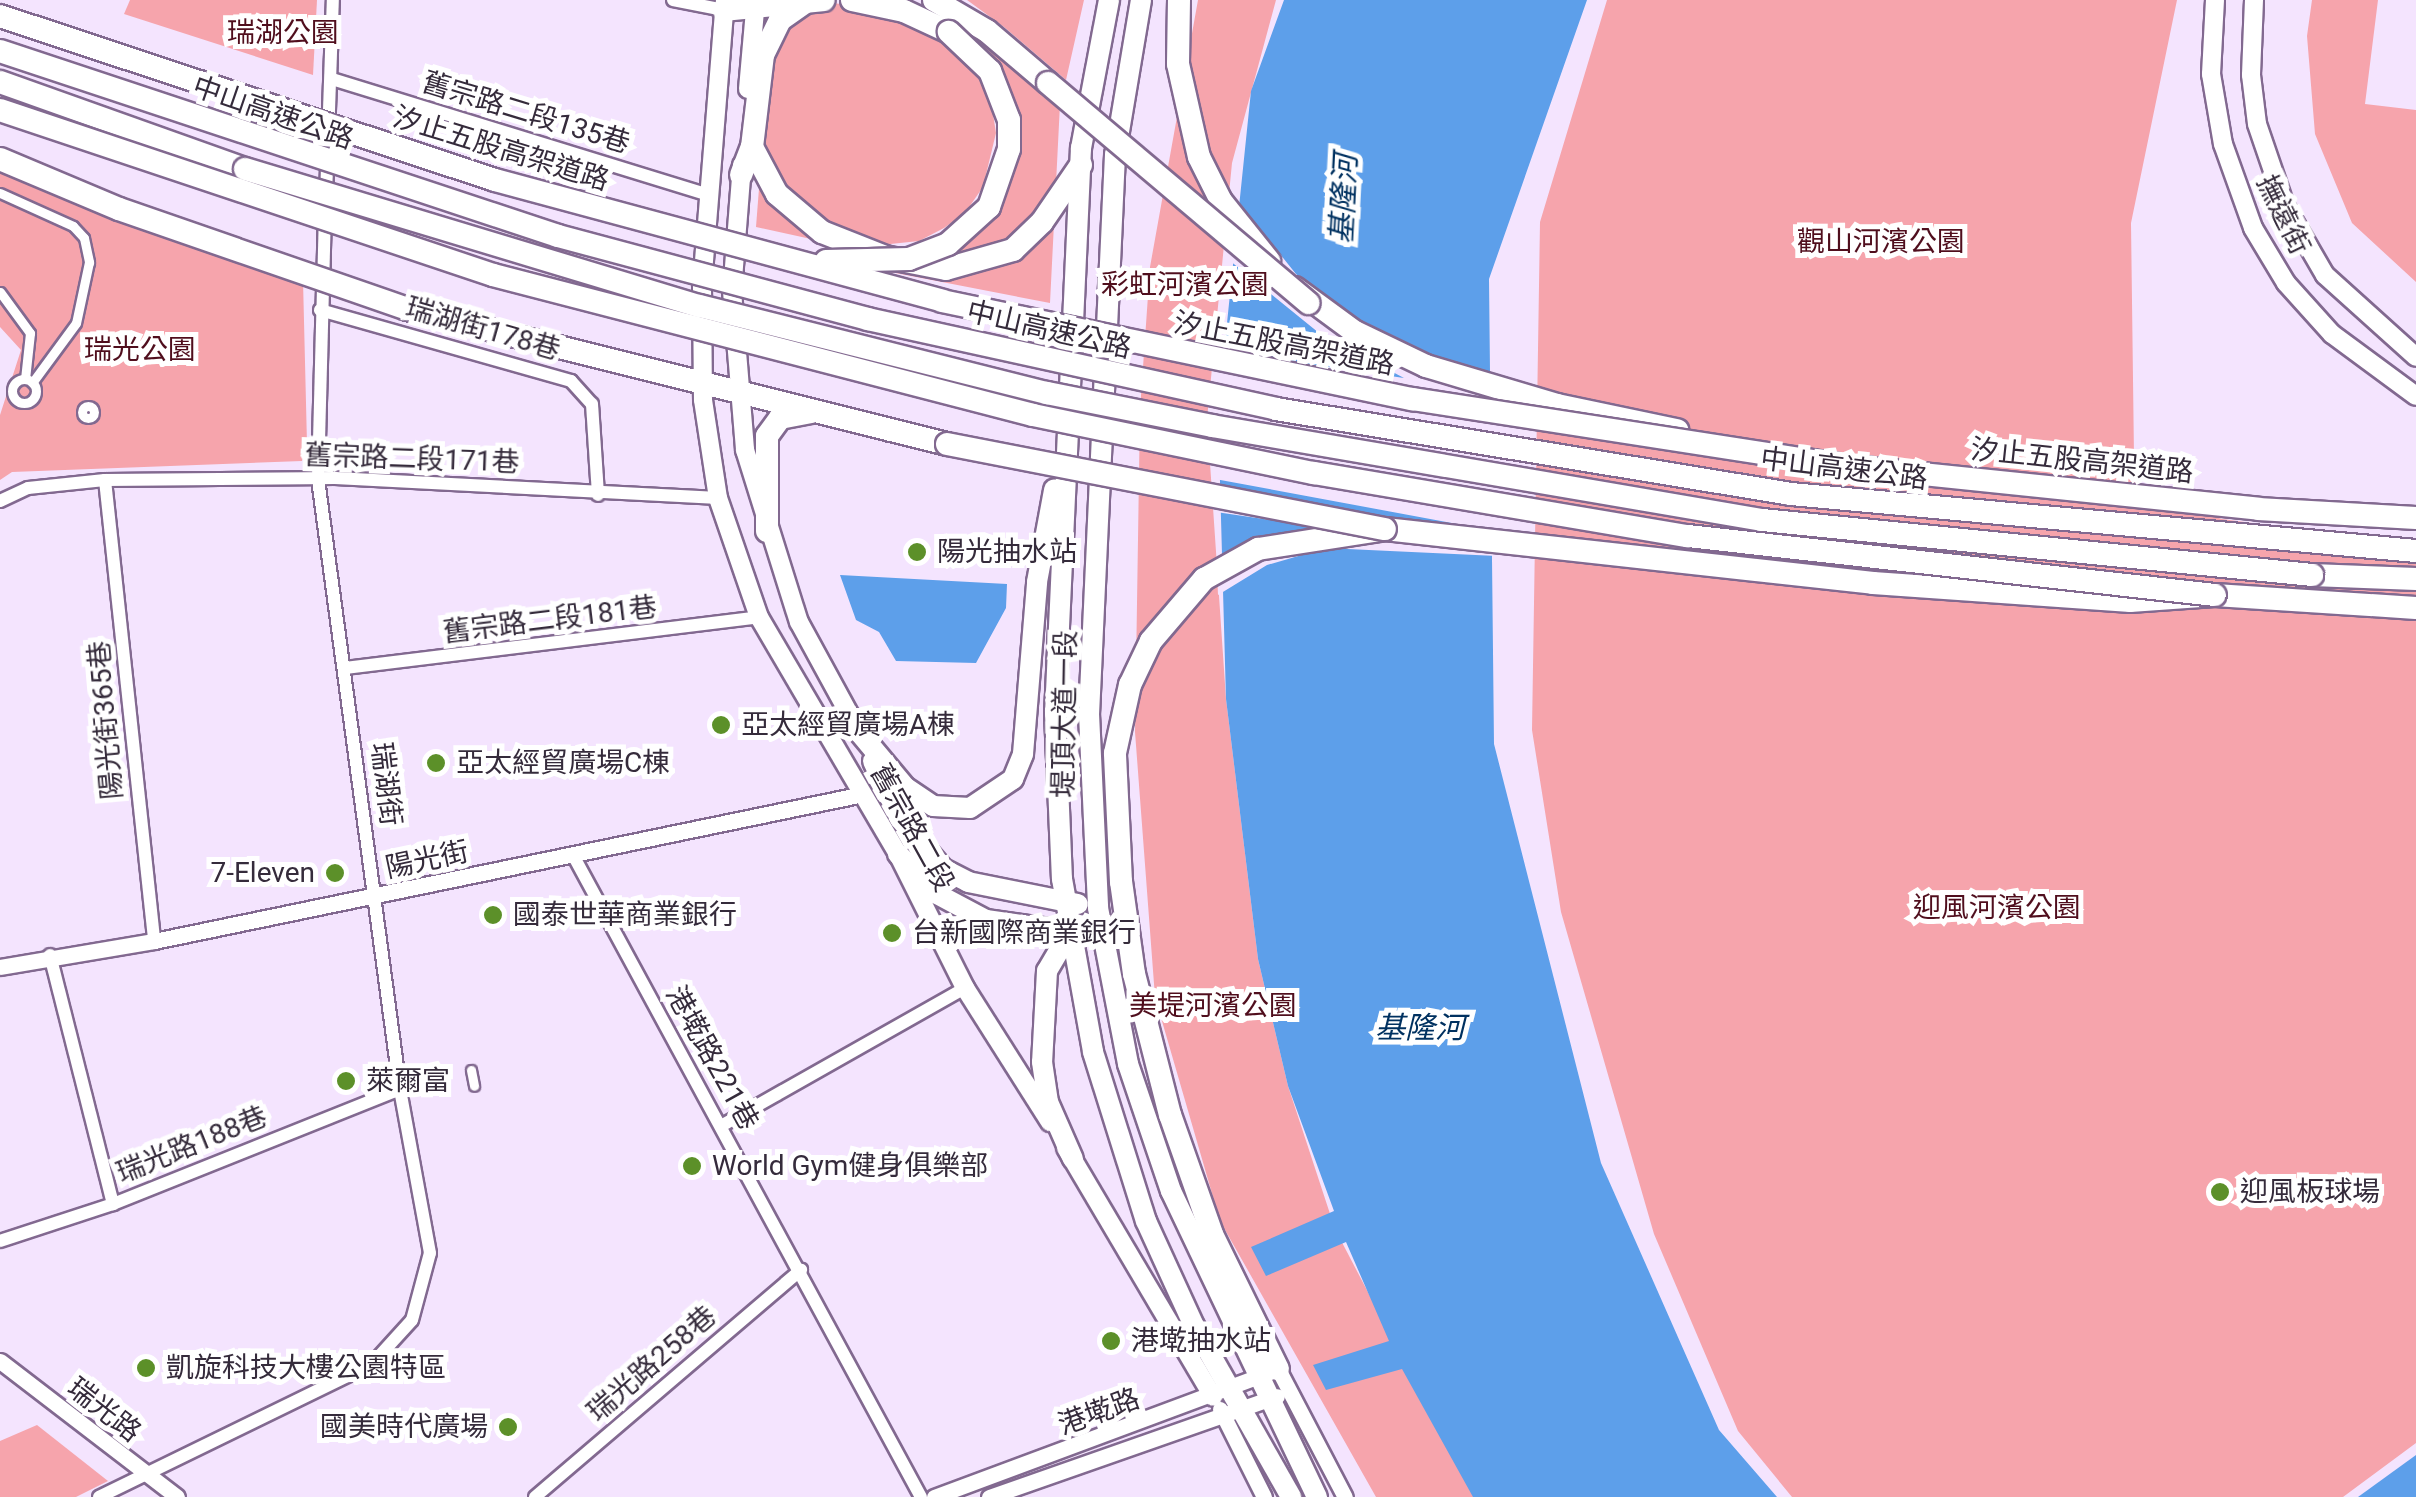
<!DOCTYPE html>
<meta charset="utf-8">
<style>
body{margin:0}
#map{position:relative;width:2416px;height:1497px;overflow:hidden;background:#f4e4fe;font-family:Roboto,"Noto Sans TC",sans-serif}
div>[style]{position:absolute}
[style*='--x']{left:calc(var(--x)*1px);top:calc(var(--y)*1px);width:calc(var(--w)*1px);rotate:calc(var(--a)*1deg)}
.green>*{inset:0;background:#f6a4ac}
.water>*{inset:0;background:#5d9fea}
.pier>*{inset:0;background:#f4e4fe}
.roads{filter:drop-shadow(2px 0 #826990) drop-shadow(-2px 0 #826990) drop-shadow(0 2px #826990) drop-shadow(0 -2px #826990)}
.pedestrian>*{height:9px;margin:-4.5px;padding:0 4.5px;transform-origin:4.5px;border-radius:4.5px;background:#fff}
.pedestrian>.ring{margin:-4.5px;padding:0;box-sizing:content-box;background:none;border:9px solid #fff;border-radius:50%}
.minor>*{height:12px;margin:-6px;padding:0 6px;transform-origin:6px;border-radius:6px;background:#fff}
.tertiary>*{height:15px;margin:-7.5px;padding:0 7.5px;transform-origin:7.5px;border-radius:7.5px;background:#fff}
.secondary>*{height:18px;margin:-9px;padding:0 9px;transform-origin:9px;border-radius:9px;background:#fff}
.trunk>*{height:20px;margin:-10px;padding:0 10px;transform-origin:10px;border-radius:10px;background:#fff}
.motorway>*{height:22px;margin:-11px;padding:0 11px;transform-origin:11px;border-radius:11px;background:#fff}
.bridges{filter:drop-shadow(2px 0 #826990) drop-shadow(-2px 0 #826990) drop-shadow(0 2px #826990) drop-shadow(0 -2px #826990)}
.motorway-bridge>*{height:22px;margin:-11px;padding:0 11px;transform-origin:11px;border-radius:11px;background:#fff}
.dots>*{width:28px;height:28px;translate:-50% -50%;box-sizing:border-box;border:5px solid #fff;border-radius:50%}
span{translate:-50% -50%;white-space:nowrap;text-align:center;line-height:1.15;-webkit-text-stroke:10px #fff;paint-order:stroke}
.park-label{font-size:28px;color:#500e1d}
.street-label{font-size:28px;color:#352b3b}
.poi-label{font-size:28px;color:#352b3b}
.left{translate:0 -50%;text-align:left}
.right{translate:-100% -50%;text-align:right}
.water-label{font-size:30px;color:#003160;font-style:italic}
</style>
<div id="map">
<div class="green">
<i style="clip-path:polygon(130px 0,317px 0,313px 75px,124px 14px)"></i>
<i style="clip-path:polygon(813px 0,895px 12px,965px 50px,990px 95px,996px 133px,983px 187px,965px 213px,944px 228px,919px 241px,852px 248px,756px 227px,771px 35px)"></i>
<i style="clip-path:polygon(967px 0,1084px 0,1066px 80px,1004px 27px)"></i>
<i style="clip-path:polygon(1198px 0,1276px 0,1232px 163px,1207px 419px,1226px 699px,1258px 959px,1288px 1086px,1335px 1229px,1475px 1497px,1376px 1497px,1220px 1221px,1155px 997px,1135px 732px,1140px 410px,1150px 267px)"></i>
<i style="clip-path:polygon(1607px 0,2177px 0,2131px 223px,2134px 456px,2143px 494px,2222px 519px,2416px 545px,2416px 1443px,2343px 1497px,1792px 1497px,1738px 1431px,1654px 1234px,1561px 912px,1532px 730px,1540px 222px)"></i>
<i style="clip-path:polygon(2312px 0,2378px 0,2365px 104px,2416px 110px,2416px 282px,2352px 223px,2315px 134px,2307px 36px)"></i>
<i style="clip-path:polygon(984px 34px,1060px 104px,1050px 303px,880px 270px,987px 210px,1011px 147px,1015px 103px,984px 53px)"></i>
<i style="clip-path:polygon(0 173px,303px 280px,307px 444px,302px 461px,12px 472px,0 480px,0 415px,21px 350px,0 327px)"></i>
<i style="clip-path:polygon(37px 1425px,108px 1481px,76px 1497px,0 1497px,0 1441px)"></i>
</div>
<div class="water">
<i style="clip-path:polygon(1284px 0,1587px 0,1489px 279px,1494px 744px,1601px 1163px,1719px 1430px,1777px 1497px,1473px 1497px,1402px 1369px,1326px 1390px,1313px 1365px,1389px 1341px,1346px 1242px,1266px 1276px,1251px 1247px,1334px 1211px,1288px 1086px,1258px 959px,1226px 699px,1218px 410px,1251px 91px)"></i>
<i style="clip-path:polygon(840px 575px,1007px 584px,1006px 608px,976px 663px,896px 661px,879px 632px,856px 620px)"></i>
<i style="clip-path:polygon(2416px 1455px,2416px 1497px,2358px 1497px)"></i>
</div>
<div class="pier">
<i style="clip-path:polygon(1235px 198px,1296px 274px,1369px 331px,1495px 381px,1497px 556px,1326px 548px,1267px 565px,1218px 595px,1217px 572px,1319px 527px,1216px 512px,1216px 496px,1484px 529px,1215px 479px,1219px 351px,1404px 378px,1319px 333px,1229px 260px)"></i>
</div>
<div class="roads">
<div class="pedestrian">
<i style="--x:0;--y:193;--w:80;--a:24.3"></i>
<i style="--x:73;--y:226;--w:16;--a:47"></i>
<i style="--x:84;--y:238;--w:25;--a:78"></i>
<i style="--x:89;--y:262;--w:62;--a:102"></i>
<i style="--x:76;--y:323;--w:74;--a:126.3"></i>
<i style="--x:0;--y:292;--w:51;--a:53.8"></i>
<i style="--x:30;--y:333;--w:46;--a:96.2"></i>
<i class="ring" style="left:12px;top:379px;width:15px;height:15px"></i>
<i class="ring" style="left:82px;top:406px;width:3px;height:3px"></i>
<i style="--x:471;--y:1070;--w:16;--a:79"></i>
</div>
<div class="minor">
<i style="--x:673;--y:0;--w:52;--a:11.1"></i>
<i style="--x:332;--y:79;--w:390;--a:17.1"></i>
<i style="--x:326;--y:196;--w:196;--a:-88"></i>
<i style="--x:320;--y:310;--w:261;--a:15.8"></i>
<i style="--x:571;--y:381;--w:31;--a:48"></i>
<i style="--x:592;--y:404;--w:91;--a:86.2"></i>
<i style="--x:105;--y:480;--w:230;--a:-0.5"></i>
<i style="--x:335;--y:478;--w:384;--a:3"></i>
<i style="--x:0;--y:501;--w:31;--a:-25"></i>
<i style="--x:28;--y:488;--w:77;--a:-5.9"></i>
<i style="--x:105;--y:480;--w:464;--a:83.9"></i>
<i style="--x:345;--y:668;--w:417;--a:-7"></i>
<i style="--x:573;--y:855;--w:730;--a:61.54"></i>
<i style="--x:50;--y:955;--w:257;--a:75.8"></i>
<i style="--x:721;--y:1126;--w:280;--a:-29.5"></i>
<i style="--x:0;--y:1241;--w:119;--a:-18.1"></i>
<i style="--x:113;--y:1204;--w:309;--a:-21.8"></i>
<i style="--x:99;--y:1497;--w:304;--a:-26"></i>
<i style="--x:372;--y:1364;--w:59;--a:-47.7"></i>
<i style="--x:412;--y:1320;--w:69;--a:-75"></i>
<i style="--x:430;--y:1253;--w:167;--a:-100.4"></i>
<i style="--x:400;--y:1089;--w:615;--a:-97.66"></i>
<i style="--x:318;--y:479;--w:263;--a:-88.5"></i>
<i style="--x:535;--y:1497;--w:350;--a:-40.5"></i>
</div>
<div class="tertiary">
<i style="--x:0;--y:967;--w:156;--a:-9.6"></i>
<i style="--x:154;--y:941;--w:724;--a:-11.71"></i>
<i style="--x:0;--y:1361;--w:223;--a:37.5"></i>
<i style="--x:1220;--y:1409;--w:98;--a:63.4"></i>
<i style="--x:934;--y:1497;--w:367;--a:-20.4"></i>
<i style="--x:1278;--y:1369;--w:144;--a:62.4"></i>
<i style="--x:989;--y:1497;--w:305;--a:-19.3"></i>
</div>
<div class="secondary">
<i style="--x:725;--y:0;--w:288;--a:94.6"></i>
<i style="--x:702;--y:287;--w:113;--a:89.5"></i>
<i style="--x:703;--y:400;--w:99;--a:81.3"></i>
<i style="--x:718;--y:498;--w:126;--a:71"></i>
<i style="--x:759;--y:617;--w:275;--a:59.6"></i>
<i style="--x:898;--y:854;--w:150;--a:63.4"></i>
<i style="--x:965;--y:988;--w:159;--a:57.6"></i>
<i style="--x:2215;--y:0;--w:74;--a:93.1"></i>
<i style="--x:2211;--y:74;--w:71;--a:80.3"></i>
<i style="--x:2223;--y:144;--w:89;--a:70.3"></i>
<i style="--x:2253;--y:228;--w:64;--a:59"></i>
<i style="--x:2286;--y:283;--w:69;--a:48"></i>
<i style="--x:2332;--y:334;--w:104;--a:36.4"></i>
<i style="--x:2254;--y:0;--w:75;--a:92.3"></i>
<i style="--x:2251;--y:75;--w:49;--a:83"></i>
<i style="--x:2257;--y:124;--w:87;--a:71.1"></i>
<i style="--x:2285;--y:206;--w:80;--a:59.9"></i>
<i style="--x:2325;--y:275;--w:122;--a:42"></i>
<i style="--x:748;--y:89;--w:89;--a:-84.9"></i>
<i style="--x:742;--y:165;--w:126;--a:94.5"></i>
<i style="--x:732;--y:291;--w:160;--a:85.3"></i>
<i style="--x:745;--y:450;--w:180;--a:72.6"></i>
<i style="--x:799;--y:622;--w:125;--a:61.4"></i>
<i style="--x:1066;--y:1148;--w:289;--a:59.4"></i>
</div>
<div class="trunk">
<i style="--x:1109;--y:0;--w:151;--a:100.7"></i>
<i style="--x:1081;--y:148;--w:566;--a:92.63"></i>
<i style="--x:1055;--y:713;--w:166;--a:87.6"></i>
<i style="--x:1062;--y:879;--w:176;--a:79.8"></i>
<i style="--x:1093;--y:1052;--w:177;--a:72.6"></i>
<i style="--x:1146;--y:1221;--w:115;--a:65.4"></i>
<i style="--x:1194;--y:1326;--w:197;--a:60.4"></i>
<i style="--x:1141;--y:0;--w:157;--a:99.5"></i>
<i style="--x:1115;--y:155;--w:560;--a:92.66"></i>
<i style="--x:1089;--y:714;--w:194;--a:87.3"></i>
<i style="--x:1098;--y:908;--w:159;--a:79.1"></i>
<i style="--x:1128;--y:1064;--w:134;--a:71.3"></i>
<i style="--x:1171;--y:1191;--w:339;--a:64.5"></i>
<i style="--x:859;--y:732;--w:72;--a:50.1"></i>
<i style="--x:905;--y:787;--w:34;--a:34"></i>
<i style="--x:933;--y:806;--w:37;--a:3"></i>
<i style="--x:970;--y:808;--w:52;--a:-34"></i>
<i style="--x:1013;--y:779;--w:27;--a:-68"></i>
<i style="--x:1023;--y:754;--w:173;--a:-85.3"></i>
<i style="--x:1037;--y:582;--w:94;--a:-79.5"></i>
<i style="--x:873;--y:761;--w:64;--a:65"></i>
<i style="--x:900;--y:819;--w:66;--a:49.3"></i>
<i style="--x:943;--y:869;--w:28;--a:27"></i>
<i style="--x:968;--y:882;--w:112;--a:11.3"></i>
<i style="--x:898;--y:854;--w:56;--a:45.7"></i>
<i style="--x:937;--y:894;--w:55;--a:28"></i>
<i style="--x:986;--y:920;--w:85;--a:8.1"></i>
<i style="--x:1070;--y:932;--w:45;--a:120.5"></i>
<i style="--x:1047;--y:971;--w:91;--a:93.1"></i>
<i style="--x:1042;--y:1062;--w:40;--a:81.5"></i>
<i style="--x:1048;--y:1102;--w:62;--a:66.3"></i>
</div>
<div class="motorway">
<i style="--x:852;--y:0;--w:53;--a:11.9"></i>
<i style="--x:904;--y:11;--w:50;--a:25"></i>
<i style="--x:934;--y:0;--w:61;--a:30.3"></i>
<i style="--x:987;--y:31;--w:80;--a:40.4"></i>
<i style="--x:1179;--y:0;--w:64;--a:90.9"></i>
<i style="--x:1178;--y:64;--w:95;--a:77.3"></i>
<i style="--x:1199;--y:157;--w:49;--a:63.4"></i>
<i style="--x:1221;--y:201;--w:77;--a:51.3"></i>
<i style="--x:724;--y:10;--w:100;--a:-5.7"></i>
<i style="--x:0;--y:82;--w:260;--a:19.6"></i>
<i style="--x:752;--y:147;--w:53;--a:62"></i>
<i style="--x:777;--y:194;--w:59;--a:40.2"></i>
<i style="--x:822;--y:232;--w:68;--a:21.6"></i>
<i style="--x:885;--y:257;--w:62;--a:11.1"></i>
<i style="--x:946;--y:269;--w:70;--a:-15.8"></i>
<i style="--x:1013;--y:250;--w:40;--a:-44"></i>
<i style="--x:1042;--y:222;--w:69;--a:-55.6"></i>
<i style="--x:741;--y:175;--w:30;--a:-69"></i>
<i style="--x:752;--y:147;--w:93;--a:-83.2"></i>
<i style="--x:763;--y:55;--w:39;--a:-64"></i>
<i style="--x:780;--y:20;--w:33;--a:-35"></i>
<i style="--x:1295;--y:288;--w:74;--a:36.3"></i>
<i style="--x:1355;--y:332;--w:79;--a:25.6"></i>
<i style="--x:1426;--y:366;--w:137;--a:16.6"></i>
<i style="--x:1557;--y:405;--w:123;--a:11.8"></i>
<i style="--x:407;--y:309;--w:557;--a:14.04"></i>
<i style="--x:1845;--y:466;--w:415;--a:5.9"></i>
<i style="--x:2258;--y:509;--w:158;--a:3.3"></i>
<i style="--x:767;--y:531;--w:95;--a:-90"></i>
<i style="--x:767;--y:436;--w:22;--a:-54"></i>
<i style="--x:780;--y:418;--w:32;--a:-11"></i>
<i style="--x:2312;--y:575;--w:104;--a:2.2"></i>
<i style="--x:1278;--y:1369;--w:150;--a:-116.1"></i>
<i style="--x:1212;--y:1234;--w:126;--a:-109.4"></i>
<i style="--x:1170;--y:1115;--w:146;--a:-104.3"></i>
<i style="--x:1134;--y:974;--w:93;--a:-98"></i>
<i style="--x:1121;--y:882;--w:129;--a:-92.7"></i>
<i style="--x:1115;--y:753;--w:70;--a:-77.6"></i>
<i style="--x:1130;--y:685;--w:49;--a:-64.5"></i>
<i style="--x:1151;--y:641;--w:82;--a:-49.5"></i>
<i style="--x:1204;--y:579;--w:62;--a:-29.1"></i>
<i style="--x:1258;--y:549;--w:129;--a:-8.9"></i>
<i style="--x:1385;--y:529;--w:491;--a:6.3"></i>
<i style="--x:1873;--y:583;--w:258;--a:4"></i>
<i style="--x:2130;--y:601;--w:85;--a:-4"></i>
<i style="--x:2215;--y:595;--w:201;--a:3.7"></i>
</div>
</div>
<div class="bridges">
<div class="motorway-bridge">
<i style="--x:0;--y:16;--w:521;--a:18.33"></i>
<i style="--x:495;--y:180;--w:463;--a:15.1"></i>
<i style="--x:942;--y:301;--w:481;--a:11.8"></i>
<i style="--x:1413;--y:399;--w:455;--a:8.8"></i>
<i style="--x:0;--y:51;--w:588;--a:18.34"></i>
<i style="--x:558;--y:236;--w:321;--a:15"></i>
<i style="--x:868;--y:319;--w:418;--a:12.4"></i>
<i style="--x:1276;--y:409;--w:522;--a:9.37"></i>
<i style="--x:1791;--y:494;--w:628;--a:5.21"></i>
<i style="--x:1048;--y:83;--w:341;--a:40.2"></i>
<i style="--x:0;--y:110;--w:520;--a:18.5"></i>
<i style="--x:493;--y:275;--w:558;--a:14.53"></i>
<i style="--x:1033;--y:415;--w:287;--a:11.7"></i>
<i style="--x:1314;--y:473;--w:379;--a:9.6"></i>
<i style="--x:1688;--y:536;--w:530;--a:6.39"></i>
<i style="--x:0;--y:159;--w:129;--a:22.8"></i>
<i style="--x:119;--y:209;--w:305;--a:19.1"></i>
<i style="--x:245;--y:169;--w:475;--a:16.8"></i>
<i style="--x:700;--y:306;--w:358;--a:14.1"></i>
<i style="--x:1047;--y:393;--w:168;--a:11.3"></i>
<i style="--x:1212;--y:426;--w:558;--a:9.7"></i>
<i style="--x:1762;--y:520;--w:553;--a:5.71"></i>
<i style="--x:826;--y:261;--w:83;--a:-1.4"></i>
<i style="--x:909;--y:259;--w:42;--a:-21"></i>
<i style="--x:948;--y:244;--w:55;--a:-42.1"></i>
<i style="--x:989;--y:207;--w:61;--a:-71"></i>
<i style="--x:1009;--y:149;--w:29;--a:-90"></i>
<i style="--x:1009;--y:120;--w:53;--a:-111.2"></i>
<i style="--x:990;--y:71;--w:57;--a:-136.4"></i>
<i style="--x:947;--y:444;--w:446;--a:11"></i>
</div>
</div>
<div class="dots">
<i style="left:917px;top:552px;background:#5c9029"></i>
<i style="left:721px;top:725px;background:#5c9029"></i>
<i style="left:436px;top:763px;background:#5c9029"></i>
<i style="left:335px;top:873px;background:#5c9029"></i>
<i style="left:493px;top:915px;background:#5c9029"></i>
<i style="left:892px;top:933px;background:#5c9029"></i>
<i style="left:346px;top:1081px;background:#5c9029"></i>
<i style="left:692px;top:1166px;background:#5c9029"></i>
<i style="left:2220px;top:1192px;background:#5c9029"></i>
<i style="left:1111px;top:1341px;background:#5c9029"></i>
<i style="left:146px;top:1368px;background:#5c9029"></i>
<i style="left:508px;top:1427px;background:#5c9029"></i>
</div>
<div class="park-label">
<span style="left:283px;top:33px">瑞湖公園</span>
<span style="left:1881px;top:242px">觀山河濱公園</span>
<span style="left:1185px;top:285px">彩虹河濱公園</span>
<span style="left:140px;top:350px">瑞光公園</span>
<span style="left:1997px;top:908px">迎風河濱公園</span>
<span style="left:1213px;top:1006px">美堤河濱公園</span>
</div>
<div class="street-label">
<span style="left:273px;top:113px;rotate:19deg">中山高速公路</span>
<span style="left:526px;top:113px;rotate:17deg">舊宗路二段135巷</span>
<span style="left:501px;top:149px;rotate:17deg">汐止五股高架道路</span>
<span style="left:2283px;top:215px;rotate:64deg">撫遠街</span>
<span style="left:483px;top:329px;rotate:16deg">瑞湖街178巷</span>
<span style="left:1049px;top:330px;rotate:13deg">中山高速公路</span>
<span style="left:1284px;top:344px;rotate:11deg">汐止五股高架道路</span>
<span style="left:412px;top:459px;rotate:2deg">舊宗路二段171巷</span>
<span style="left:2082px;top:461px;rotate:6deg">汐止五股高架道路</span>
<span style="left:1844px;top:469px;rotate:7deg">中山高速公路</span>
<span style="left:550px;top:620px;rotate:-7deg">舊宗路二段181巷</span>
<span style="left:1065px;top:714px;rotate:-89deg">堤頂大道一段</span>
<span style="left:106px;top:720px;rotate:-95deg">陽光街365巷</span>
<span style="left:386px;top:784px;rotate:83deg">瑞湖街</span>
<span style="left:912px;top:828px;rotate:61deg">舊宗路二段</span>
<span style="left:427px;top:860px;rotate:-12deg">陽光街</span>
<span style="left:712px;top:1058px;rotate:61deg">港墘路221巷</span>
<span style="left:192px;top:1145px;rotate:-22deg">瑞光路188巷</span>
<span style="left:652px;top:1364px;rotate:-41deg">瑞光路258巷</span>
<span style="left:104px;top:1410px;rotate:38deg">瑞光路</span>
<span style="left:1099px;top:1412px;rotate:-20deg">港墘路</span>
</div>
<div class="poi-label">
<span class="left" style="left:937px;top:552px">陽光抽水站</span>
<span class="left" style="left:741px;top:725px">亞太經貿廣場A棟</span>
<span class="left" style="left:456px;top:763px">亞太經貿廣場C棟</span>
<span class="right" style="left:315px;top:873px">7-Eleven</span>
<span class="left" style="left:513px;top:915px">國泰世華商業銀行</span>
<span class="left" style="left:912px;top:933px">台新國際商業銀行</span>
<span class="left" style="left:366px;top:1081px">萊爾富</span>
<span class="left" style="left:712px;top:1166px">World Gym健身俱樂部</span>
<span class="left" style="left:2240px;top:1192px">迎風板球場</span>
<span class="left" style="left:1131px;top:1341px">港墘抽水站</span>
<span class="left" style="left:166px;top:1368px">凱旋科技大樓公園特區</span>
<span class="right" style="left:488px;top:1427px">國美時代廣場</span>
</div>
<div class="water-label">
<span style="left:1344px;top:199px;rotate:-87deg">基隆河</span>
<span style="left:1420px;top:1028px">基隆河</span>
</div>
</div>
